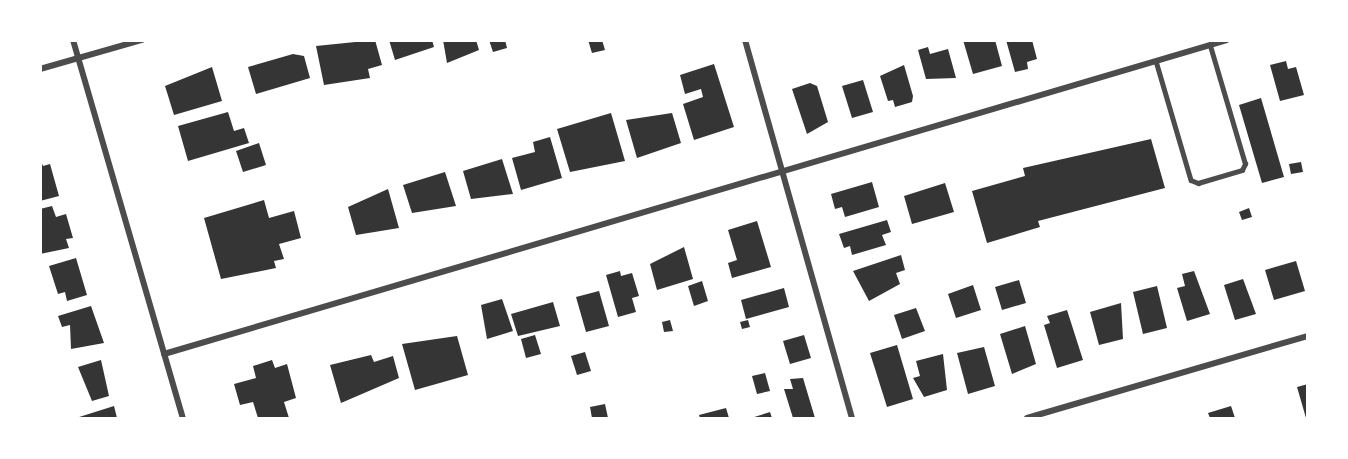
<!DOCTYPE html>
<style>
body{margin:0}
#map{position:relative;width:1348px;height:459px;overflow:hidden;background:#fff;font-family:Figtree,sans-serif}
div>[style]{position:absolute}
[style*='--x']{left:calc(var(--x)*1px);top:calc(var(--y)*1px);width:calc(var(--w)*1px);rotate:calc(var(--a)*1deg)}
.building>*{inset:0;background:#353535}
.service>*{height:4.5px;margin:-2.25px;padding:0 2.25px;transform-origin:2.25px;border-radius:2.25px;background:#4c4c4c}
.minor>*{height:6px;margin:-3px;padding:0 3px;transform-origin:3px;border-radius:3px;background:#4c4c4c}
span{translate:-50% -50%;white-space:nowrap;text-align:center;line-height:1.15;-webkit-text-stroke:4.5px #fff;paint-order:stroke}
.frame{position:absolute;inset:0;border:42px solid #fff;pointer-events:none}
</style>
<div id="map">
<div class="building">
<i style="clip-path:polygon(375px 40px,382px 65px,368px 69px,370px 78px,324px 85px,316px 46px)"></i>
<i style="clip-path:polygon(389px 40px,432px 40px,434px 47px,395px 60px)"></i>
<i style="clip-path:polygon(443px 40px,476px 40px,479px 50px,447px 63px)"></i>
<i style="clip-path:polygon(489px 40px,505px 40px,507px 48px,493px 52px)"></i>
<i style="clip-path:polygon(588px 40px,602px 40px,605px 50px,592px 53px)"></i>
<i style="clip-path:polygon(963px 40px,995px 40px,1002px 66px,973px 74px)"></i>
<i style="clip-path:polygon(1006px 40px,1032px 40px,1037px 59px,1027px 62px,1028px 69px,1015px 72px)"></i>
<i style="clip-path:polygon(928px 47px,930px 54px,948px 49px,956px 78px,926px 79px,918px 50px)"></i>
<i style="clip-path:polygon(293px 54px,304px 56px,310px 78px,256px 94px,248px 67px)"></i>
<i style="clip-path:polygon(1286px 61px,1288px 69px,1296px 67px,1304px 95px,1280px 101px,1270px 65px)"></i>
<i style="clip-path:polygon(714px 64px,734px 127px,694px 140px,683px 104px,703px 97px,701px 89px,685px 94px,680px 75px)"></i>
<i style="clip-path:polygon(904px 65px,913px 96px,912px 102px,895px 107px,893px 100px,888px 101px,880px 76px)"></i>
<i style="clip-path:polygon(212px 67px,222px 101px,174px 115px,165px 86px)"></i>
<i style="clip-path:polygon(863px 80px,873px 112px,852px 118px,842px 86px)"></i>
<i style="clip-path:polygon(810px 83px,817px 86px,828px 122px,807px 134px,792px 89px)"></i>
<i style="clip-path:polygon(1261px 98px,1284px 177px,1262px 183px,1239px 105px)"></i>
<i style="clip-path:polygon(228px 112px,234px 131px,244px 128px,249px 143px,188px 161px,178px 126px)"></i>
<i style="clip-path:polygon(611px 113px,625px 161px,570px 172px,557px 129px)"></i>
<i style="clip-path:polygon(672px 113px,681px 143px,637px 158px,626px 120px)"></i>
<i style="clip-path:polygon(550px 137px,562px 178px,521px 190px,512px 158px,535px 152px,533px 142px)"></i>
<i style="clip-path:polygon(1151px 139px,1165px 188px,1038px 221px,1040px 227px,987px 243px,972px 191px,1025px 176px,1023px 168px)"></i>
<i style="clip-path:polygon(259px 143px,266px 165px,243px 172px,236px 151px)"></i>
<i style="clip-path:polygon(40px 158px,43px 166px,50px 164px,59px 196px,40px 201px)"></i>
<i style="clip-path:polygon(502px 159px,513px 194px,471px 199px,463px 171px)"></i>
<i style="clip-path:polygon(1301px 162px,1303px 172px,1291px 174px,1289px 164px)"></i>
<i style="clip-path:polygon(445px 172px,456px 206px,412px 213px,403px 185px)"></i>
<i style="clip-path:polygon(872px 182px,879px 207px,845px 217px,842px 207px,835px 209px,831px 194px)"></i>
<i style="clip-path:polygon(945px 183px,954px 212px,912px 224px,904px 196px)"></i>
<i style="clip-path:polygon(388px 189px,399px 228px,356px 235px,348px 207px)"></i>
<i style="clip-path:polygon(264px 200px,269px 218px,294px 211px,301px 238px,279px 244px,284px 259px,274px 261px,276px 268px,221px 279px,204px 218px)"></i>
<i style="clip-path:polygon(52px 206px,56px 217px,66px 214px,73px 238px,66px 239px,69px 248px,40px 254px,40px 209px)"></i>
<i style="clip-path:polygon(1249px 208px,1252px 217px,1242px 220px,1239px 212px)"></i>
<i style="clip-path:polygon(887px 220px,891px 232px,882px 235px,886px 245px,852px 255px,850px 246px,844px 248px,839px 234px)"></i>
<i style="clip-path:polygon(757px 221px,771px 267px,732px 278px,728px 263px,737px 260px,728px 230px)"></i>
<i style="clip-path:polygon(684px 247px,693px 279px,657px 290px,650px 264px)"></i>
<i style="clip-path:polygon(901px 255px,905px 270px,896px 273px,900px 284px,869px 301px,853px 271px)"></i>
<i style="clip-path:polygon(76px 258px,87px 295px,67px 301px,65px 292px,58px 294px,49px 266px)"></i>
<i style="clip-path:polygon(1296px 261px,1305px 291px,1274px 300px,1265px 270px)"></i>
<i style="clip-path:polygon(620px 271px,621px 276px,632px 273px,639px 296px,632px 298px,636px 312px,618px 317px,606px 275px)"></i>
<i style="clip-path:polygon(1194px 271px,1210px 314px,1187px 321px,1177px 288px,1185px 286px,1182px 274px)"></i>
<i style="clip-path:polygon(1243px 279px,1256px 314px,1235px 320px,1224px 285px)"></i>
<i style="clip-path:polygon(1019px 280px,1026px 303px,1002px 310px,995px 287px)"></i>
<i style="clip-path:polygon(702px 281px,708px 301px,694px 306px,688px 286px)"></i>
<i style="clip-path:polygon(973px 285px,981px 310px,956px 318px,948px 294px)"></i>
<i style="clip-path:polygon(1157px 286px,1167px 328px,1143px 334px,1133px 292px)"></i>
<i style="clip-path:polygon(784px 288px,789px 307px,746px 319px,741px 300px)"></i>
<i style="clip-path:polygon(599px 291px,609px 326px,586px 332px,576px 297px)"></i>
<i style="clip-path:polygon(502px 299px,513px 331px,487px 339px,481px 305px)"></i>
<i style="clip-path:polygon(553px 302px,560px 326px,518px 336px,511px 314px)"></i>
<i style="clip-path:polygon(1121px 303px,1123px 339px,1099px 345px,1090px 312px)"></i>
<i style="clip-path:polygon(91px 306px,104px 343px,71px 349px,70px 325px,62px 327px,58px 316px)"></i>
<i style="clip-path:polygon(916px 308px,925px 331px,902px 339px,894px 315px)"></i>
<i style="clip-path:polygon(1067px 310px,1083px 360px,1057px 368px,1044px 325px,1050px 323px,1047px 316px)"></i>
<i style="clip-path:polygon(670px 320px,673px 331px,664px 332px,662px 322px)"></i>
<i style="clip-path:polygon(748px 320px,750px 327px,742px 329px,740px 322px)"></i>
<i style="clip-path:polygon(1025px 326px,1036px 364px,1012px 374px,1000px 334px)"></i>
<i style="clip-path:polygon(535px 335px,541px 354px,526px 358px,521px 339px)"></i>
<i style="clip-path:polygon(804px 335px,811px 358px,790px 364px,783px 341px)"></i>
<i style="clip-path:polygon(457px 336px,468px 375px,415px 390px,402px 344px)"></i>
<i style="clip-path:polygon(897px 345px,913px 399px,887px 407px,870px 353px)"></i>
<i style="clip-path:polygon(984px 347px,995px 386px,968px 394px,957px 353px)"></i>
<i style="clip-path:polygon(585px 352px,591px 371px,577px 375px,571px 356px)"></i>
<i style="clip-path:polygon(943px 354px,947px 390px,924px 397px,913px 378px,920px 376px,916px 361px)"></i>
<i style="clip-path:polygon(371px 355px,374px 362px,393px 356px,399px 378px,341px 403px,330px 365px)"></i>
<i style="clip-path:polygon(101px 360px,109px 396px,92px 401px,78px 367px)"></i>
<i style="clip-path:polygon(272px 360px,275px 368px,287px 364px,296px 398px,284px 402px,289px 418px,258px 418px,253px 402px,240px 405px,234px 384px,256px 378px,253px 366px)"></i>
<i style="clip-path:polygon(765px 373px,770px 391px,757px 394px,752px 376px)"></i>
<i style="clip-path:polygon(803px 378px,815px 418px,793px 418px,784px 389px,793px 389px,790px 379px)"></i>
<i style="clip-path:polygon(1308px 384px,1308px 418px,1306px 418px,1297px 387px)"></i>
<i style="clip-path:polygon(605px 404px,608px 418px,592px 418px,590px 407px)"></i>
<i style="clip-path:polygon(114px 406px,117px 418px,76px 418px)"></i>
<i style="clip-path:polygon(1231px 406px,1235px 418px,1210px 418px,1208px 413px)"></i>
<i style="clip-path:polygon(726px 408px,729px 418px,700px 418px,699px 415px)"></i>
<i style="clip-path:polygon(770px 412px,772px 418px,751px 418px)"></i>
</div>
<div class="service">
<i style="--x:1156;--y:61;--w:124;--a:73.6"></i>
<i style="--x:1191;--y:180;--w:8;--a:23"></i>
<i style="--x:1198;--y:183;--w:46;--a:-16.5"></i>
<i style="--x:1242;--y:170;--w:7;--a:-63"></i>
<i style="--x:1245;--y:164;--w:123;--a:-106.5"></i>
</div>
<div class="minor">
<i style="--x:73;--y:40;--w:394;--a:73.8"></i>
<i style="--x:745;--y:40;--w:393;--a:74.2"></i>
<i style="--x:40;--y:69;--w:106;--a:-15.9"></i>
<i style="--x:164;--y:354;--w:1108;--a:-16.46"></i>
<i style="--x:1027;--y:418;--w:293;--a:-16.3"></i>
</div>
<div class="frame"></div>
</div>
